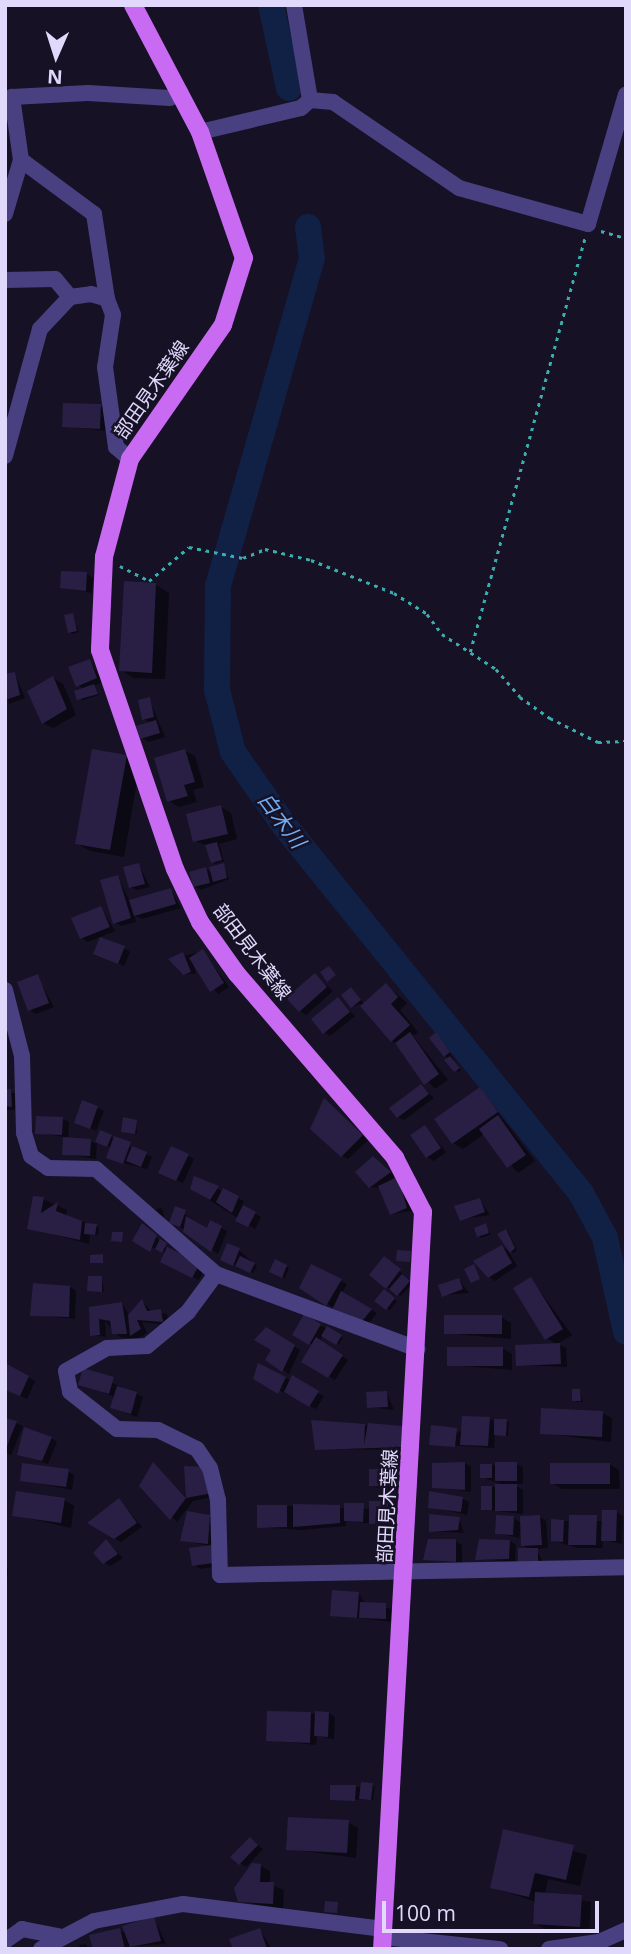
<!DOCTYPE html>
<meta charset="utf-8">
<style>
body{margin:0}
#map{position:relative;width:631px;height:1954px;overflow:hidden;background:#161125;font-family:"Open Sans","Noto Sans JP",sans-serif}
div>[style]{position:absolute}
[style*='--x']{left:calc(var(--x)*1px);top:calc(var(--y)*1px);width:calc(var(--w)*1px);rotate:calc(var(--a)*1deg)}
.shadow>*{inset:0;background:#0007}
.river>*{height:26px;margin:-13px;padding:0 13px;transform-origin:13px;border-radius:13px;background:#112045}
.building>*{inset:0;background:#291f45}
.path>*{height:2.5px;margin-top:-1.25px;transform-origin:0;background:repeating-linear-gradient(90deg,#3aadaf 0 3.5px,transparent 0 8.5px)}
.minor>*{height:16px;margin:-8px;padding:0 8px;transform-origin:8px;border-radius:8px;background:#484080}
.major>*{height:18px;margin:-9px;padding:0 9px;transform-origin:9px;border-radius:9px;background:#c96af2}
span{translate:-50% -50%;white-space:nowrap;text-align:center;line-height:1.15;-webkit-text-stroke:5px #161125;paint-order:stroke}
.street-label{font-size:19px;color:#e0d9fc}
.water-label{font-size:21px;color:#70adf3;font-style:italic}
.frame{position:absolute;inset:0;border:7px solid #e0d9fc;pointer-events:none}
.north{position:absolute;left:21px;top:21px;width:70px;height:70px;-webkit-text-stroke:5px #161125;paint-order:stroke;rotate:183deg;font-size:19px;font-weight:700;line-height:28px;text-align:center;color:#e0d9fc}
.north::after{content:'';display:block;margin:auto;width:24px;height:32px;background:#e0d9fc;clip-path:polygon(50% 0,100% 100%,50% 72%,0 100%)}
.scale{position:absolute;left:382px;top:1901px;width:217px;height:32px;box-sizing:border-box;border:4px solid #e0d9fc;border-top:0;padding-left:9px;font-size:21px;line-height:24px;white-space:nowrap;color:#e0d9fc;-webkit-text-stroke:5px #161125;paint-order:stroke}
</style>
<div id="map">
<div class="shadow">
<i style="clip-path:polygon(101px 406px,107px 410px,106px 431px,64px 426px)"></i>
<i style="clip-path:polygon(87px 574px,93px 578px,92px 593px,62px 587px)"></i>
<i style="clip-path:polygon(156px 585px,169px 593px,165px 679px,134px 678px,121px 670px)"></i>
<i style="clip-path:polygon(72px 615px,79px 632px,72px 634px,70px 632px)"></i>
<i style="clip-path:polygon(90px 661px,103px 682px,93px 686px,99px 695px,81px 701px,85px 690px,78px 685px)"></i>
<i style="clip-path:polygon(15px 674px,25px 698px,9px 704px,5px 676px)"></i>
<i style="clip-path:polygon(53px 678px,63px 684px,76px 715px,53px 728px,43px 723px)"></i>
<i style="clip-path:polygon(149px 699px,165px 737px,148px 742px,142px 738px,151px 723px,144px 719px)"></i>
<i style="clip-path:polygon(185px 751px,195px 756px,204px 787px,193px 790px,197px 802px,179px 807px,169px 801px)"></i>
<i style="clip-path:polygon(126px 757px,140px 764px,124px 857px,91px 851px,77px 844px)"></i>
<i style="clip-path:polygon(221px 807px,231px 813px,237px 839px,219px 844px,224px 861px,215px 864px,208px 846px,195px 841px)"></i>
<i style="clip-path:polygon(139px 865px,150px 887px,137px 890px,130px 887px)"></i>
<i style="clip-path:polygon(223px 865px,229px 879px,201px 890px,195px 886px,206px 869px,212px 873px)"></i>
<i style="clip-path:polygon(118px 877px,130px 902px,171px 890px,181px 908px,142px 919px,134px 915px,136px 922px,121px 926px,112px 921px)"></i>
<i style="clip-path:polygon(101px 908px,115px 931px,88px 942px,82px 938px)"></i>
<i style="clip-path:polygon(124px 948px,130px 952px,124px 966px,102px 957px)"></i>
<i style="clip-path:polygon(203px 951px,229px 987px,218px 994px,193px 961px,196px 974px,181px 974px,170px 960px)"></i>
<i style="clip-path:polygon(315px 975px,333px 991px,306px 1015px,300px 1011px)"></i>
<i style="clip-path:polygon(37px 976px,54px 1007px,36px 1014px,30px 1010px)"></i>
<i style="clip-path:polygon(386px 985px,407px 1003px,400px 1010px,418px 1032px,413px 1036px,448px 1080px,435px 1089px,360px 1004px,352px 1007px,352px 989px,364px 1004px)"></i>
<i style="clip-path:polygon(338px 999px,355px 1016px,330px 1036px,324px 1032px)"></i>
<i style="clip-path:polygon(438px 1036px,461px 1070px,458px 1072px,445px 1055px)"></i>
<i style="clip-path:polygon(421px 1086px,434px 1098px,404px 1120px,398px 1117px)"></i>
<i style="clip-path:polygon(480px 1089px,535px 1161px,518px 1173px,484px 1134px,463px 1149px,453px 1143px)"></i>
<i style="clip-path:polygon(5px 1090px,17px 1094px,17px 1109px,5px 1111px)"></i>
<i style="clip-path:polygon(325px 1100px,368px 1140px,348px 1159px,342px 1156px)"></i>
<i style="clip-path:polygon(83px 1102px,104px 1111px,96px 1131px,76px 1122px)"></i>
<i style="clip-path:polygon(62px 1119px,69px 1122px,68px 1139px,96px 1143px,101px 1132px,152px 1157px,147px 1169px,115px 1161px,112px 1148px,97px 1142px,96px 1159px,64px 1154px,65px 1137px,37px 1133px)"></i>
<i style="clip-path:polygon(136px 1121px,137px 1134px,125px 1132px)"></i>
<i style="clip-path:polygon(425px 1127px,446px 1152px,434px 1161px,427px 1157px)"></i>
<i style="clip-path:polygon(188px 1156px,194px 1159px,183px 1183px,167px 1176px)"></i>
<i style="clip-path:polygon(379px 1162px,396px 1176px,389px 1181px,405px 1182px,412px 1211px,391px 1214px,380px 1188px,370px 1187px)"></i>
<i style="clip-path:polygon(196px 1179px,244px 1201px,242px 1207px,261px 1217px,255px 1229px,192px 1189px)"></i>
<i style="clip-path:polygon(43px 1199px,67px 1210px,66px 1216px,99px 1227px,98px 1235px,90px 1235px,89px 1244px,29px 1228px)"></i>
<i style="clip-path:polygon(479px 1199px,490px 1215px,461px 1219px)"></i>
<i style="clip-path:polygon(162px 1208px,165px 1220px,154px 1210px)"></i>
<i style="clip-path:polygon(176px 1208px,209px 1231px,211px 1223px,227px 1231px,218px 1254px,174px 1223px)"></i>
<i style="clip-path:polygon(485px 1225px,491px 1234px,481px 1238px,479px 1236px)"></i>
<i style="clip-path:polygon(149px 1229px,167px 1249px,205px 1268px,199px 1280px,168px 1265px,166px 1253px,134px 1240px)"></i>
<i style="clip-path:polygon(508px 1232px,517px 1250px,513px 1253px,508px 1250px,517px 1266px,495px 1281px,489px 1277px,502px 1247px,511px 1252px,500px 1234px)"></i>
<i style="clip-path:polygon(239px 1250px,257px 1266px,253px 1273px,229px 1263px)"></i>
<i style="clip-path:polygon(276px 1261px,289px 1268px,285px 1278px,271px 1271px)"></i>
<i style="clip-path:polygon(391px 1262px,412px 1284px,401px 1296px,387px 1287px)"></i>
<i style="clip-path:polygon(102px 1278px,104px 1292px,89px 1290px)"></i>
<i style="clip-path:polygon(531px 1279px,572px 1335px,557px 1344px,566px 1348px,567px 1367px,518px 1365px,558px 1345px,547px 1338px)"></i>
<i style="clip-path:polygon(459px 1280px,469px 1293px,444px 1295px)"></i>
<i style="clip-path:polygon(341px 1281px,347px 1284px,342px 1293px,377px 1313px,366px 1327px,301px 1288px)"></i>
<i style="clip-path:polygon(70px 1287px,76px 1291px,75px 1319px,32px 1315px)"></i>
<i style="clip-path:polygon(384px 1292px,397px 1301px,390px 1310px,377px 1301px)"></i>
<i style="clip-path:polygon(142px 1301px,152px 1312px,167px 1314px,169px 1325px,142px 1322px,147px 1333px,137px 1339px,120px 1337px,105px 1321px,106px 1337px,92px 1335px,91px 1308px,122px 1303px,129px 1315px)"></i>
<i style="clip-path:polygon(305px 1317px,343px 1338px,339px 1344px,323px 1335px,320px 1340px,348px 1360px,335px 1380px,304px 1361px,313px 1345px,295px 1335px)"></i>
<i style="clip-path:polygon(501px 1317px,511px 1323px,511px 1339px,446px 1333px)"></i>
<i style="clip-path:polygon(266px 1329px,300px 1350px,289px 1374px,267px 1359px,274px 1349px)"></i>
<i style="clip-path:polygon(502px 1348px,512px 1354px,512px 1370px,449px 1365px)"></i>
<i style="clip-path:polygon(5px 1365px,35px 1381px,27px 1399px,5px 1389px)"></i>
<i style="clip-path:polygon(259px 1365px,324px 1396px,316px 1409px,255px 1378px)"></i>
<i style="clip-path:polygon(84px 1370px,143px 1397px,137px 1417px,112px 1408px,115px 1397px,80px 1384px)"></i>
<i style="clip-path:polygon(580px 1391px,583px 1402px,577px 1402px,574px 1400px)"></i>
<i style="clip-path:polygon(387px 1393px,394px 1410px,368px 1407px)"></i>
<i style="clip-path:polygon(602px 1413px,612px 1418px,611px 1442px,541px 1433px)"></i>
<i style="clip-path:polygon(5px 1419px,23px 1426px,11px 1455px,5px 1453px)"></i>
<i style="clip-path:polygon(489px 1419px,509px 1422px,508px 1436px,495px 1434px,494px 1448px,431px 1444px)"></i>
<i style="clip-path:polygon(365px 1425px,408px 1450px,317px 1449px)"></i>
<i style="clip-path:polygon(51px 1438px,57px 1442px,48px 1464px,19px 1454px)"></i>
<i style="clip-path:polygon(465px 1463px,471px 1467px,471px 1492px,433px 1487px)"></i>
<i style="clip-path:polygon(517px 1464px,523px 1467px,523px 1484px,513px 1484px,523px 1490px,523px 1514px,483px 1509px,491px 1487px,507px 1486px,482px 1477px,491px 1465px)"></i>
<i style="clip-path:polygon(609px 1464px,619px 1470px,620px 1489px,562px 1489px,552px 1483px)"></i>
<i style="clip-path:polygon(154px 1465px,188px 1499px,186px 1468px,218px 1496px,193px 1501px,177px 1522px,141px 1486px)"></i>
<i style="clip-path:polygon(371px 1470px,407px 1489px,377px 1488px)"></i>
<i style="clip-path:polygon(68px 1471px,74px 1475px,72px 1490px,22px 1480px)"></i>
<i style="clip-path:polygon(462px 1498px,469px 1502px,467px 1515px,430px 1507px)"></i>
<i style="clip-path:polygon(64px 1500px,74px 1506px,71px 1528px,14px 1515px)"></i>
<i style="clip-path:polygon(119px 1500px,142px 1527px,121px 1542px,90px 1523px)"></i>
<i style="clip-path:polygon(387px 1502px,394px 1506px,394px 1526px,346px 1521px,346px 1526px,301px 1530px,258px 1527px,287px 1506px,370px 1509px)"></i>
<i style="clip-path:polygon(617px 1512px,623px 1516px,622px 1544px,603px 1540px,602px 1548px,577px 1548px,552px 1540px,563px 1521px,603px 1521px)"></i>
<i style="clip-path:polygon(210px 1517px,216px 1520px,220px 1566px,200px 1569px,194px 1565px,209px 1546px,182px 1540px)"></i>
<i style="clip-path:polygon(540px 1517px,546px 1521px,548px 1548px,536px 1549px,544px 1564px,526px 1564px,530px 1550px,523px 1545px,522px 1526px,519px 1538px,496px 1533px,513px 1518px,522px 1523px)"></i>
<i style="clip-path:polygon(459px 1519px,464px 1533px,430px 1531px)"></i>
<i style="clip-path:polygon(106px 1541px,123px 1558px,110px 1566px,104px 1562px)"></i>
<i style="clip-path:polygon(456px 1541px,462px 1545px,462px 1564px,425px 1559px)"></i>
<i style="clip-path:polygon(510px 1541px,516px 1545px,515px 1562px,477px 1559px)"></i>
<i style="clip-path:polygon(5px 1567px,8px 1569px,6px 1598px,5px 1598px)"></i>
<i style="clip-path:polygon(359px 1593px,365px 1604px,392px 1609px,392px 1622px,332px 1615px)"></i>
<i style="clip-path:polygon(329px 1713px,335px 1717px,334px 1739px,317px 1736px,316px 1745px,267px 1740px,311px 1714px)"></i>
<i style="clip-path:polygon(375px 1786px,373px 1800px,331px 1799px,355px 1787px)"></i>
<i style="clip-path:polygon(348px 1822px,358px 1828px,356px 1858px,288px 1849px)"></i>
<i style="clip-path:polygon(505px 1831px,587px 1855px,580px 1886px,548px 1879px,545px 1894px,591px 1902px,589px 1932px,545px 1929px,535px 1923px,536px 1902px,492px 1887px)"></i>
<i style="clip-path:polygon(250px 1839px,263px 1849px,246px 1867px,240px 1863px)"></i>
<i style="clip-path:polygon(260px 1866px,270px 1871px,270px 1884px,284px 1890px,283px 1909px,239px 1901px)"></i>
<i style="clip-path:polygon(154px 1918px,166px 1944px,95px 1949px,119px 1930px,127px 1934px)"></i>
<i style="clip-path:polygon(260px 1930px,272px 1949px,235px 1949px)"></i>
<i style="clip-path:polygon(86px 1944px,89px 1949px,80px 1949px,79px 1945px)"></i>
</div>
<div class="river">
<i style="--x:271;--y:5;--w:85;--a:77.8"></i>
<i style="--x:308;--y:227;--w:31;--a:83"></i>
<i style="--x:312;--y:258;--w:341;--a:106"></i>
<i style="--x:218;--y:586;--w:104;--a:90.6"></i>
<i style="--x:217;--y:690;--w:64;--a:75.5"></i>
<i style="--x:233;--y:752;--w:89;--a:55.1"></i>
<i style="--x:284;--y:825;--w:473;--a:51.1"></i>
<i style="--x:581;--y:1193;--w:51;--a:61.9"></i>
<i style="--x:605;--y:1238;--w:96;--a:77.4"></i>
</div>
<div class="building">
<i style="clip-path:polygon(63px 403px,101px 404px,100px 429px,62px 427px)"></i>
<i style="clip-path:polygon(61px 571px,87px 572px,86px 591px,60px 588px)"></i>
<i style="clip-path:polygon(124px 581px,156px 583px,152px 673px,119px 671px)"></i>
<i style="clip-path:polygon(73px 613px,77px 631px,68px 633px,64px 615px)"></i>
<i style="clip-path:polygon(90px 659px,97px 678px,76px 687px,68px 667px)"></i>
<i style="clip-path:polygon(15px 672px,20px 695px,5px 700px,5px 674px)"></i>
<i style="clip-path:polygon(53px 676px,67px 709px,42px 724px,27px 691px)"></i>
<i style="clip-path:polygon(94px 684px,98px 694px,77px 700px,74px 691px)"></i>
<i style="clip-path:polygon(150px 697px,154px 717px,142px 720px,138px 700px)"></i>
<i style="clip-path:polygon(156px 720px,160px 733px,140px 739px,136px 726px)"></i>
<i style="clip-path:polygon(92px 749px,127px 755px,110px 850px,75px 844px)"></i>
<i style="clip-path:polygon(185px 749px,195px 782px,184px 785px,188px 796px,167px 802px,154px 758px)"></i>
<i style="clip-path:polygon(221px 805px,228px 834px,193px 842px,186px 814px)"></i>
<i style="clip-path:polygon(217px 842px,222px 860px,211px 863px,205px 845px)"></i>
<i style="clip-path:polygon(139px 863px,145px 884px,129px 888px,123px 867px)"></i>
<i style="clip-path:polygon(224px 863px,227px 878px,213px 882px,209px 867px)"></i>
<i style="clip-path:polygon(206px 867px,210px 883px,193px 887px,189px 872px)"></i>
<i style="clip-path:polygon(118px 875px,131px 918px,113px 924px,100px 880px)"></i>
<i style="clip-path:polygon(171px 888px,176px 904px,134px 916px,129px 900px)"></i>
<i style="clip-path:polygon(101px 906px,110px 927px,80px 939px,71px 918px)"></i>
<i style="clip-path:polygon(100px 937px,125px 946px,118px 964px,93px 954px)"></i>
<i style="clip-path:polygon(203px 949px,224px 983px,210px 992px,189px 958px)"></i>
<i style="clip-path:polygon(183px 952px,191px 972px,183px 975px,168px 959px)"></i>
<i style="clip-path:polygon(329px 966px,336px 975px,327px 982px,320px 972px)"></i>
<i style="clip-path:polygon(315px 973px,327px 987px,299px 1012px,286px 998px)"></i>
<i style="clip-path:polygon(38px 974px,49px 1003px,28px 1011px,17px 982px)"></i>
<i style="clip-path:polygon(386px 983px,398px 997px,391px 1004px,410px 1025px,391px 1042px,360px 1006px)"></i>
<i style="clip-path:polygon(351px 987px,361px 1000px,351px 1008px,341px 995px)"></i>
<i style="clip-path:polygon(338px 997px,350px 1012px,323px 1034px,311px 1019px)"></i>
<i style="clip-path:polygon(410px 1032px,439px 1074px,424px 1085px,395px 1043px)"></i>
<i style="clip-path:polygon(436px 1032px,450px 1052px,444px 1057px,429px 1038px)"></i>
<i style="clip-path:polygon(450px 1056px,460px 1068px,454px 1072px,444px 1060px)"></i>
<i style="clip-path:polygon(421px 1084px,429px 1094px,397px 1118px,389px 1108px)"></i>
<i style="clip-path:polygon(480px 1087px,498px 1112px,452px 1144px,434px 1119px)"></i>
<i style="clip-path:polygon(5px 1089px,11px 1089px,12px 1107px,5px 1106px)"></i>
<i style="clip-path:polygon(324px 1098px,363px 1135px,341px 1157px,310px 1129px)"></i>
<i style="clip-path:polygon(82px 1100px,98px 1106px,90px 1129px,74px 1123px)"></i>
<i style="clip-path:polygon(498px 1115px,526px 1155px,507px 1168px,479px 1129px)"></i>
<i style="clip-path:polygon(36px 1116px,63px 1117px,62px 1135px,35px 1134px)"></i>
<i style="clip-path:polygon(123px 1117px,137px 1120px,135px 1134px,121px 1132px)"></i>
<i style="clip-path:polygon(425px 1125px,441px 1148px,426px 1158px,410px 1135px)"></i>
<i style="clip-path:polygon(100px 1130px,112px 1135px,107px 1147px,95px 1142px)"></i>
<i style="clip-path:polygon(114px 1136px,131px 1142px,123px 1164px,106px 1158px)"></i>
<i style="clip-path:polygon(63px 1137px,91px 1139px,90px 1156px,62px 1155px)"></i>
<i style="clip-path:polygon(132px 1146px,147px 1152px,141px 1167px,126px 1161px)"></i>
<i style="clip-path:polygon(171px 1146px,189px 1154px,176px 1181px,158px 1173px)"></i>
<i style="clip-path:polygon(373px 1156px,391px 1172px,369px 1188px,355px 1172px)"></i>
<i style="clip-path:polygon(194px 1176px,219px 1186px,210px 1200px,190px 1189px)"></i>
<i style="clip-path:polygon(398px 1177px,407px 1208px,390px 1215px,378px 1186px)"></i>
<i style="clip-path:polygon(223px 1188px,239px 1196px,232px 1213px,216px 1202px)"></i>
<i style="clip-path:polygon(33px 1196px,44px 1197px,41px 1213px,58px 1202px,56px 1211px,82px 1221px,80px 1240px,27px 1229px)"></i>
<i style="clip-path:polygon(480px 1198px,485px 1212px,460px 1221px,454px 1206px)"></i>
<i style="clip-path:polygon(243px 1205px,256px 1212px,248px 1227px,235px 1221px)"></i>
<i style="clip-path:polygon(175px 1206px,186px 1210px,180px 1227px,169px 1223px)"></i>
<i style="clip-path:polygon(186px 1216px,207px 1228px,210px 1220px,222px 1226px,211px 1252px,183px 1232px)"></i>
<i style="clip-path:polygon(85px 1223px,97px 1224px,95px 1235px,84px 1234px)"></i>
<i style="clip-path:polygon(142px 1223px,157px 1235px,150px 1252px,132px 1241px)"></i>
<i style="clip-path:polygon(486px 1223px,489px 1233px,477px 1237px,474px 1228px)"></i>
<i style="clip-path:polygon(506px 1229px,515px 1248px,510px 1253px,497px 1234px)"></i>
<i style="clip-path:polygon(112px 1232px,123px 1232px,122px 1242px,111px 1241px)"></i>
<i style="clip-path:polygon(160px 1239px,167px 1243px,162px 1253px,155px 1249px)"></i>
<i style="clip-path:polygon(227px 1243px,240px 1248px,233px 1266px,220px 1260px)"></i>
<i style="clip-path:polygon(502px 1245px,512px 1263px,488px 1278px,473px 1261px)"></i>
<i style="clip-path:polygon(167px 1247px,200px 1263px,192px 1278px,160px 1262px)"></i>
<i style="clip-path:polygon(397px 1250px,411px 1251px,410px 1262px,396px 1261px)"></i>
<i style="clip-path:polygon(103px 1254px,103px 1263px,90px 1263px,90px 1255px)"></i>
<i style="clip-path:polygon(240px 1256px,255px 1263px,250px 1273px,235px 1266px)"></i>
<i style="clip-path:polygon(384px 1256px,401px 1269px,386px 1289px,369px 1275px)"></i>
<i style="clip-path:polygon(275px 1259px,287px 1265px,282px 1278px,269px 1272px)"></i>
<i style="clip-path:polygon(311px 1264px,342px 1279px,326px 1306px,299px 1288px)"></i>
<i style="clip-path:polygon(474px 1264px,480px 1279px,471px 1283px,464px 1269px)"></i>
<i style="clip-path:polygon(402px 1274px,410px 1281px,397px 1296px,389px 1289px)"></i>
<i style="clip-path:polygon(88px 1276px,102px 1276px,102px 1292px,87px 1291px)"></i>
<i style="clip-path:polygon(531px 1277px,563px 1329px,545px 1340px,513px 1288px)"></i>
<i style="clip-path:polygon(459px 1278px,463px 1289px,442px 1297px,438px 1285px)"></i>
<i style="clip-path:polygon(33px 1283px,70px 1286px,69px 1317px,30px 1316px)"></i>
<i style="clip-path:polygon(384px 1289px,395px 1298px,386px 1310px,374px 1301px)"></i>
<i style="clip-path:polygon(341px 1291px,372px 1309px,359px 1325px,331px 1312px)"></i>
<i style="clip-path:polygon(142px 1299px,147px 1311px,161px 1309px,163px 1322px,137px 1320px,141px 1329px,130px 1336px,128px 1315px)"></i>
<i style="clip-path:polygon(122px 1302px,127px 1334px,112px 1334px,110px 1321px,99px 1319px,100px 1335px,90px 1336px,89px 1307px)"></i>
<i style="clip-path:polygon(304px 1314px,321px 1324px,309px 1345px,292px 1335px)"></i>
<i style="clip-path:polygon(444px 1315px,502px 1315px,502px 1334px,444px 1334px)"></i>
<i style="clip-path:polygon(327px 1326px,342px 1335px,336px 1345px,321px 1336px)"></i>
<i style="clip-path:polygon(266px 1327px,295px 1345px,282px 1372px,265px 1360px,271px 1350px,254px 1340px)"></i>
<i style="clip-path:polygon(316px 1337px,343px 1355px,328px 1378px,301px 1362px)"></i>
<i style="clip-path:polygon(560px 1343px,561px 1364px,516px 1366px,515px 1345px)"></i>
<i style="clip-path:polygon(447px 1347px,503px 1347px,503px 1366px,447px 1366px)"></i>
<i style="clip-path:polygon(5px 1363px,29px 1376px,20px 1396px,5px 1390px)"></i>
<i style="clip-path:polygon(258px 1363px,286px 1377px,278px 1394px,253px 1379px)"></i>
<i style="clip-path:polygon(83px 1368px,114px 1377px,109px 1394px,78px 1385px)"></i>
<i style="clip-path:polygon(292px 1375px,319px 1391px,309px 1407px,284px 1392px)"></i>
<i style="clip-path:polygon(117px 1386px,137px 1392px,131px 1414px,110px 1408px)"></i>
<i style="clip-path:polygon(572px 1389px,580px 1389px,581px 1401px,572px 1401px)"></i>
<i style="clip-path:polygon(387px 1391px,388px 1407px,367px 1408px,366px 1392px)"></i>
<i style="clip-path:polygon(541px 1408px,603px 1411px,602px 1437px,540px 1434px)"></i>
<i style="clip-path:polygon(462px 1416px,490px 1417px,488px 1446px,460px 1445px)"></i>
<i style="clip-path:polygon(5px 1418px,17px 1421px,5px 1451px)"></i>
<i style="clip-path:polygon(494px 1419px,507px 1419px,506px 1436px,494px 1435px)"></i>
<i style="clip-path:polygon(311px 1420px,365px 1424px,364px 1445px,368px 1423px,403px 1426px,402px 1447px,315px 1450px)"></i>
<i style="clip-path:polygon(431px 1425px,457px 1428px,455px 1447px,429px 1445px)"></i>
<i style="clip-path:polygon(24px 1427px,52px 1437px,42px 1461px,17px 1455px)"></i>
<i style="clip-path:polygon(153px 1462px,186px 1498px,170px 1520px,139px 1486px)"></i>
<i style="clip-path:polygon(391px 1462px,401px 1462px,401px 1486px,369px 1486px,369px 1469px,391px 1469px)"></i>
<i style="clip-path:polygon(465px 1462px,465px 1490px,432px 1488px,432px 1463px)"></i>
<i style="clip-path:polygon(495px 1462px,517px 1462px,517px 1481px,495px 1481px)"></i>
<i style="clip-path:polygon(22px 1463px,69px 1469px,66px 1487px,20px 1481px)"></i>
<i style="clip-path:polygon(550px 1463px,610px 1463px,610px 1484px,550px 1484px)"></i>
<i style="clip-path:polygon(480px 1464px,492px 1464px,492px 1478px,480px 1478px)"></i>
<i style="clip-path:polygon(184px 1466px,207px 1467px,212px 1493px,186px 1498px)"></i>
<i style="clip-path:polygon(495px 1484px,517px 1484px,517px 1511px,495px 1511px)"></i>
<i style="clip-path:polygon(481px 1486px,492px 1486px,492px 1510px,481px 1510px)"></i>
<i style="clip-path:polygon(16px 1491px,65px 1498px,61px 1523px,12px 1516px)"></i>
<i style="clip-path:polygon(429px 1491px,463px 1497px,461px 1512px,428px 1508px)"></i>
<i style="clip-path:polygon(119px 1498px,137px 1523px,114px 1539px,87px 1523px)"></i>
<i style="clip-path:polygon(369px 1501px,388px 1501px,388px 1523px,369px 1524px)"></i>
<i style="clip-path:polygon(344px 1503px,364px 1503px,363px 1522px,344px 1521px)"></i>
<i style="clip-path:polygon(293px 1504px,340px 1505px,340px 1523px,293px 1527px)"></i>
<i style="clip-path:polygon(257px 1505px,287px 1505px,287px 1527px,257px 1528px)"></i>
<i style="clip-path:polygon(602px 1510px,617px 1510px,616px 1541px,601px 1541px)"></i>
<i style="clip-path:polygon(187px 1511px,210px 1515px,208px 1544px,180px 1541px)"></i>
<i style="clip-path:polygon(429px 1514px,460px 1517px,458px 1530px,429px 1532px)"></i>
<i style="clip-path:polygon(496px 1515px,514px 1516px,513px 1535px,495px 1534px)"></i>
<i style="clip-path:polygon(540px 1515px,542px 1545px,521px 1546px,520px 1516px)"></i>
<i style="clip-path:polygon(569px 1515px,597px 1515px,596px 1545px,568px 1545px)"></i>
<i style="clip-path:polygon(551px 1519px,564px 1520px,563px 1542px,551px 1541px)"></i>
<i style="clip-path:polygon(106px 1539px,118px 1554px,103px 1564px,93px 1553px)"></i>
<i style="clip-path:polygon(428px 1539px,456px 1539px,456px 1562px,423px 1560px)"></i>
<i style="clip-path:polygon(479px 1539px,510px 1540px,509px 1559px,475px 1560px)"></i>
<i style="clip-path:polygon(212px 1545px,214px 1563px,192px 1566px,189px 1548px)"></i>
<i style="clip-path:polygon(518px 1548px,538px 1548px,538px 1561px,518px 1562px)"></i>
<i style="clip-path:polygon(332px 1590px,359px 1592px,357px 1618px,330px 1616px)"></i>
<i style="clip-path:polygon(360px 1602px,386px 1603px,386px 1619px,359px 1618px)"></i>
<i style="clip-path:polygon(267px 1711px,311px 1712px,310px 1743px,266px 1741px)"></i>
<i style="clip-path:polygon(315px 1711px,329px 1712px,328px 1737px,314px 1736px)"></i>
<i style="clip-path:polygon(361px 1782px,373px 1783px,371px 1800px,359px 1799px)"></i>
<i style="clip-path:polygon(330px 1785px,356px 1785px,355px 1801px,330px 1800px)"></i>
<i style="clip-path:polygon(288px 1817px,349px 1820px,347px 1853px,286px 1850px)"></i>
<i style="clip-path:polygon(503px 1829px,574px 1845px,566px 1880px,535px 1873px,529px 1897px,490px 1888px)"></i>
<i style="clip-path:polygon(250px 1837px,258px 1845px,239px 1865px,230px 1857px)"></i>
<i style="clip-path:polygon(252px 1863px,261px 1864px,260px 1882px,274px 1882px,273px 1904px,238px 1902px,234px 1888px)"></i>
<i style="clip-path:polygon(535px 1892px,582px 1895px,580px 1927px,533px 1924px)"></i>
<i style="clip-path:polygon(325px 1901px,338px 1902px,337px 1913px,324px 1912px)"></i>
<i style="clip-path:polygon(154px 1916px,161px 1941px,130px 1947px,122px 1926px)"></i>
<i style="clip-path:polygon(120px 1928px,125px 1949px,93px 1949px,89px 1935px)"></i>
<i style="clip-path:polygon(260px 1928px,267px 1949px,233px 1949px,229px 1939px)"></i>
</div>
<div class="path">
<i style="--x:601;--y:231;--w:26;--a:16"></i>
<i style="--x:120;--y:566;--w:33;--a:27"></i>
<i style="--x:149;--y:581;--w:52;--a:-40.4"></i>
<i style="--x:189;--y:547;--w:55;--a:11.5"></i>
<i style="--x:243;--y:558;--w:24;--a:-22"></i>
<i style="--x:265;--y:549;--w:47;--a:13.4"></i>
<i style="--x:311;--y:560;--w:89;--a:21.7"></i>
<i style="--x:394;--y:593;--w:39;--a:32"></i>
<i style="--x:427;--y:614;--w:25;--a:53"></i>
<i style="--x:442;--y:634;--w:64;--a:32.9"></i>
<i style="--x:496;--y:669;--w:37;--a:49"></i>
<i style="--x:520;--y:697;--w:37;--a:35"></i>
<i style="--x:550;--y:718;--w:54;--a:26.6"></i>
<i style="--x:598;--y:742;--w:28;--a:-2"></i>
<i style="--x:470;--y:652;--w:431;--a:-74.5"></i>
</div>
<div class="minor">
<i style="--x:294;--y:5;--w:96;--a:80.4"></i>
<i style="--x:200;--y:132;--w:104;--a:-13.4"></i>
<i style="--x:301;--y:108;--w:12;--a:-42"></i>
<i style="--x:310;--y:100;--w:23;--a:5"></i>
<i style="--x:333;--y:102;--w:153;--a:34.3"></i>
<i style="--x:459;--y:188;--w:134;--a:15.6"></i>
<i style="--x:588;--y:224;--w:135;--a:-73.7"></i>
<i style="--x:21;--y:160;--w:91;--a:36.5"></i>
<i style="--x:94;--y:214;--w:86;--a:81.3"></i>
<i style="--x:5;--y:214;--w:56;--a:-73.5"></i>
<i style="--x:21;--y:160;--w:64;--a:-98.1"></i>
<i style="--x:12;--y:97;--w:76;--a:-3"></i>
<i style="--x:88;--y:93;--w:82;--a:3.5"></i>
<i style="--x:170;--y:98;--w:12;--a:-31"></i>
<i style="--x:5;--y:280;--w:50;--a:-1.1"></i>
<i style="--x:55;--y:279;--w:23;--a:50"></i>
<i style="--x:5;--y:456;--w:132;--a:-74.6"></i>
<i style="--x:40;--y:329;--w:44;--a:-46.8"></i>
<i style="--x:70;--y:297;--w:21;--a:-8"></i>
<i style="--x:91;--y:294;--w:17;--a:17"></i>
<i style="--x:107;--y:299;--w:17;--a:69"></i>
<i style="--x:113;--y:315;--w:53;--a:98.7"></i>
<i style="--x:105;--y:367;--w:81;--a:82.2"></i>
<i style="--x:116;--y:447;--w:18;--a:41"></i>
<i style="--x:5;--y:990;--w:68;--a:75.6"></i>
<i style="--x:22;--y:1056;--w:77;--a:88.5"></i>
<i style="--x:24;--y:1133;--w:24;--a:73"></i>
<i style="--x:31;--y:1156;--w:21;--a:35"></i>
<i style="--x:48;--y:1168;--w:48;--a:1.2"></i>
<i style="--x:96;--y:1169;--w:159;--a:41.2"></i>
<i style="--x:216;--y:1274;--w:215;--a:20.4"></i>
<i style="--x:216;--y:1274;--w:47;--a:126.4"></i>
<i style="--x:188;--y:1312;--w:53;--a:140.3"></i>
<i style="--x:147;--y:1346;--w:40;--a:177.1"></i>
<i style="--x:107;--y:1348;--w:47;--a:150.7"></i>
<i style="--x:66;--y:1371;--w:21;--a:79"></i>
<i style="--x:70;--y:1392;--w:60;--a:38.2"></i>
<i style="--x:117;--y:1429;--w:41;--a:1.4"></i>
<i style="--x:158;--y:1430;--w:43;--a:26"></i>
<i style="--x:197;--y:1449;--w:23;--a:56"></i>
<i style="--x:210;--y:1468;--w:33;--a:76"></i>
<i style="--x:218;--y:1500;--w:75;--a:88.5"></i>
<i style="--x:220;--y:1575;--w:406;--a:-1.1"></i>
<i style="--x:383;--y:1937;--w:118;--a:5.9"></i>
<i style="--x:5;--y:1941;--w:21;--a:-35"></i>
<i style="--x:22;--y:1929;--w:38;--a:11"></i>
<i style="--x:41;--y:1949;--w:60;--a:-27.8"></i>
<i style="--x:94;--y:1921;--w:91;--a:-10.8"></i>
<i style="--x:183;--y:1904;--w:202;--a:7.1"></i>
<i style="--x:549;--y:1949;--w:50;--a:-8"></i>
<i style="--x:599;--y:1942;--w:30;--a:-24"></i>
</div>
<div class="major">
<i style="--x:133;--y:5;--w:144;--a:62.2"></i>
<i style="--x:200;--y:132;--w:133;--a:70.8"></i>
<i style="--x:244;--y:258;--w:70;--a:107.4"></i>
<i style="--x:223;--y:325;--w:163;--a:124.8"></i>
<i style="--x:130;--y:459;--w:101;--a:104.9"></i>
<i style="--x:104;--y:557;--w:93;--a:92.5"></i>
<i style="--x:100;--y:650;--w:231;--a:71.1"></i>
<i style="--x:175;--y:869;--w:59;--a:64.7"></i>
<i style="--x:200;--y:922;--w:64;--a:54.6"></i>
<i style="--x:237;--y:974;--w:243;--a:49.3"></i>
<i style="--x:395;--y:1158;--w:61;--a:62.6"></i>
<i style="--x:423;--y:1212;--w:738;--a:93.18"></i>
</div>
<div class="street-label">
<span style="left:152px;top:390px;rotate:-55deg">部田見木葉線</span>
<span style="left:252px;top:952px;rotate:53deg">部田見木葉線</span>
<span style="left:388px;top:1506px;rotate:-87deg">部田見木葉線</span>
</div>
<div class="water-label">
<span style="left:282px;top:820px;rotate:53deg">白木川</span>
</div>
<div class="frame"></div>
<div class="north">N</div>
<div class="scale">100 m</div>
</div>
